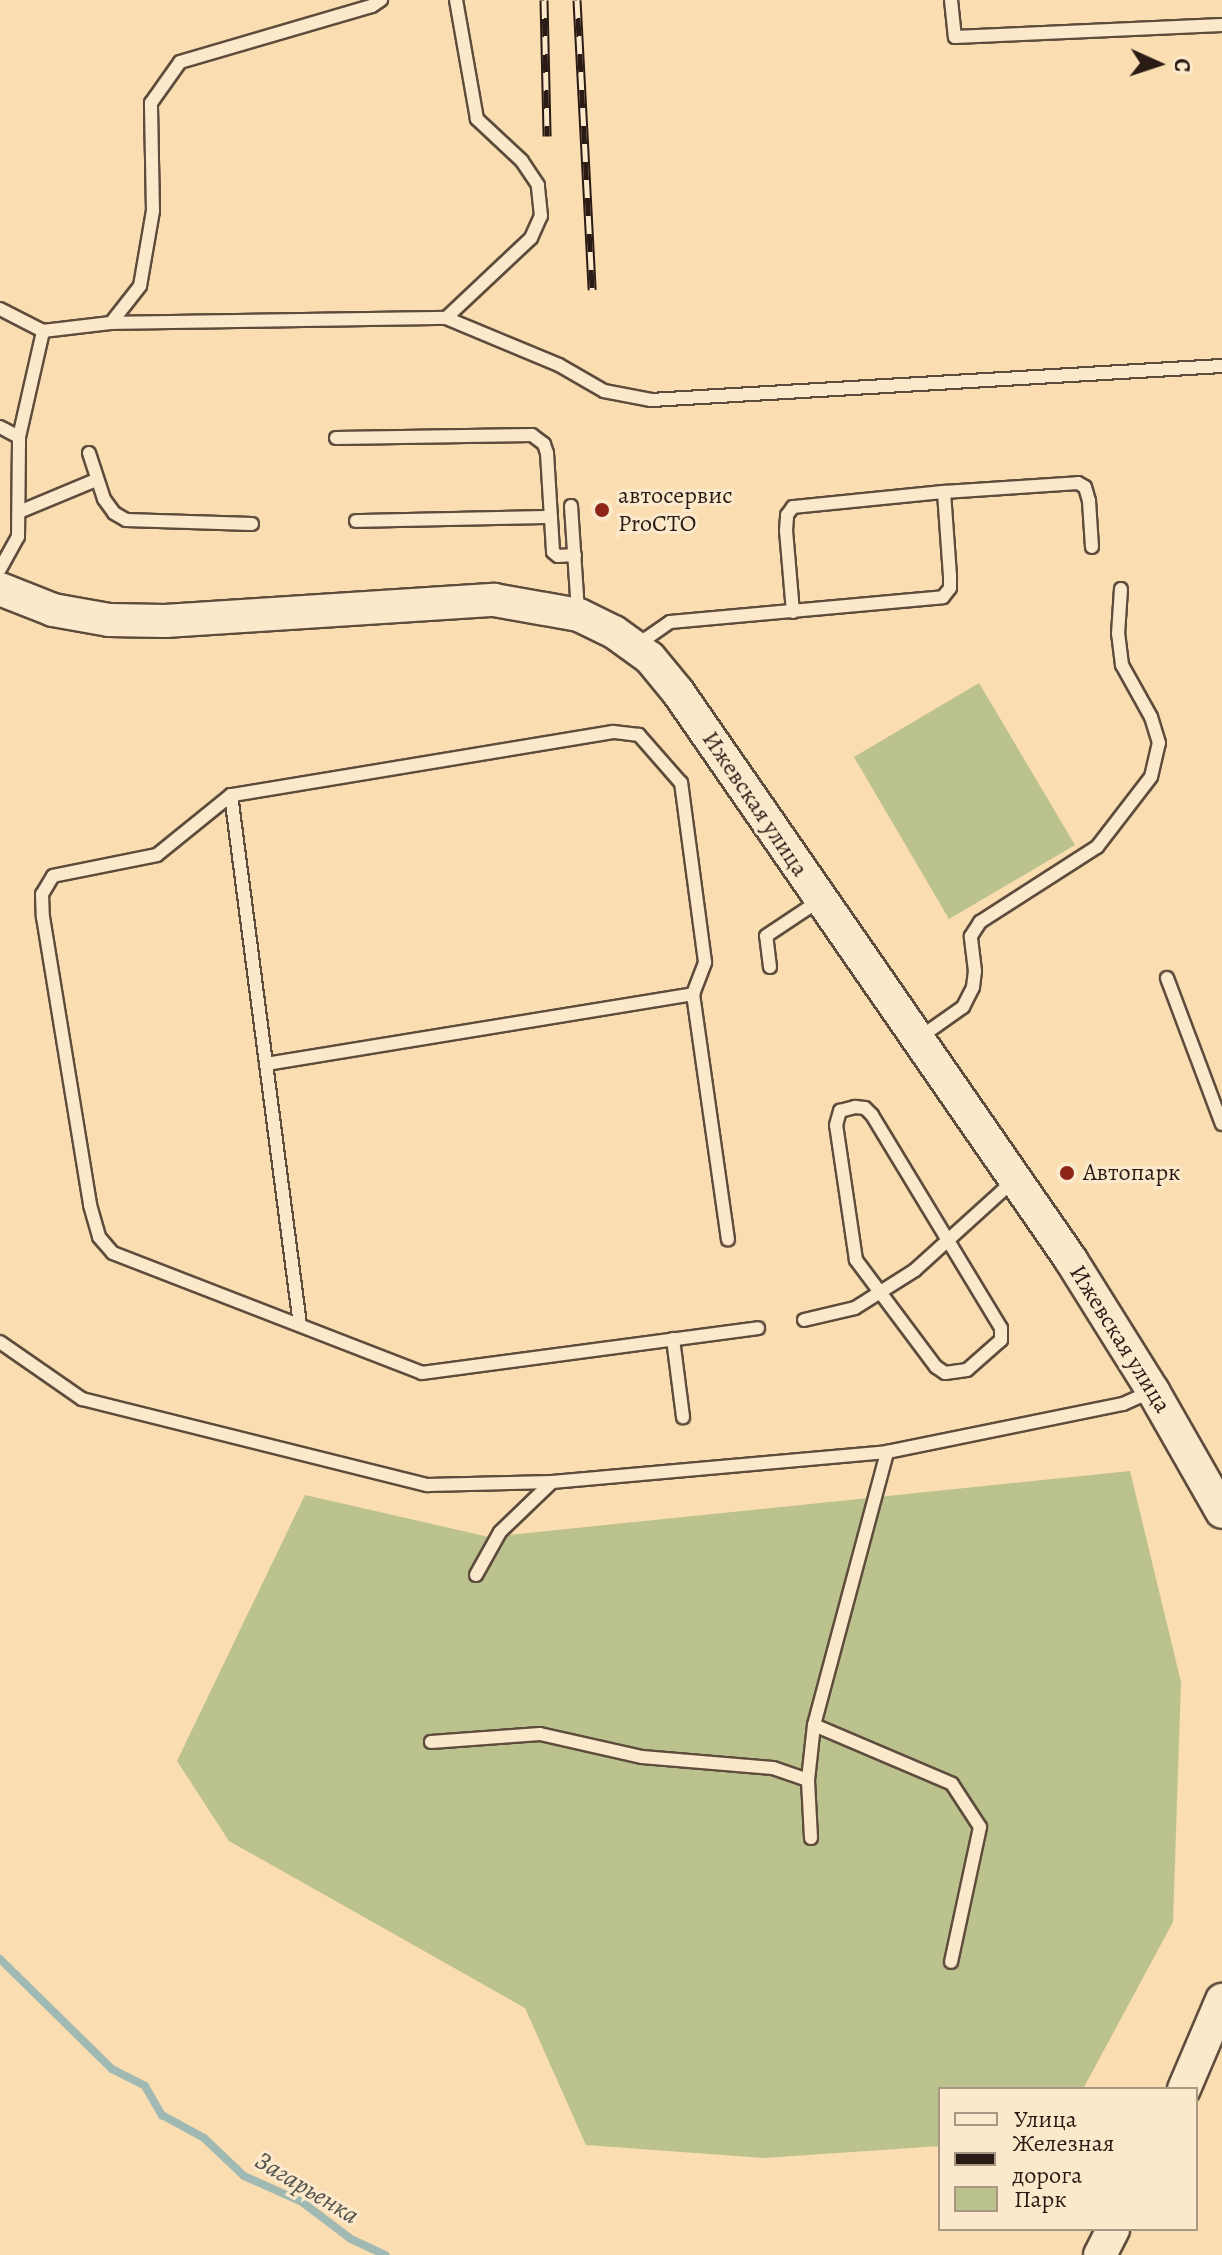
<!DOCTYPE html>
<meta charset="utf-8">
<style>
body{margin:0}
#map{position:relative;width:1222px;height:2255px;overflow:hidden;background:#faddb1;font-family:Alegreya,serif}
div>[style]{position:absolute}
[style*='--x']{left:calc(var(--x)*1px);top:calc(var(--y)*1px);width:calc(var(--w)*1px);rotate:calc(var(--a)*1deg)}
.green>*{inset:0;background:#bbc28e}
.stream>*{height:8px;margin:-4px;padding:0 4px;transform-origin:4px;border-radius:4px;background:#a0bab3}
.roads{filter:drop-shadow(2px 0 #5e4c3c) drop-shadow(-2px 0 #5e4c3c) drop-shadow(0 2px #5e4c3c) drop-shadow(0 -2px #5e4c3c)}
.service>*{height:12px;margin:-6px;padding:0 6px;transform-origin:6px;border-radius:6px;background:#fce9cc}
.tertiary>*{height:32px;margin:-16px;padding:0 16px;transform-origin:16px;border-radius:16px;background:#fce9cc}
.rail>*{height:9px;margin-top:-4.5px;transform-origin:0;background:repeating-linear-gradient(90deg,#fce9cc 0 18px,#2a1c15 0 36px);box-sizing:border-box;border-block:2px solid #2a1c15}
.dots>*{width:22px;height:22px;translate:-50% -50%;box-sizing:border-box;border:4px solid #fce9cc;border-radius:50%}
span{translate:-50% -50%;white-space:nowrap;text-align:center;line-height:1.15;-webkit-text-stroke:6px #fce9cc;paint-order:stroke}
.poi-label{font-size:24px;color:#2a1c15}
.left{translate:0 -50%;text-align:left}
.street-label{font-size:24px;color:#2a1c15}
.water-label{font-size:26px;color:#53534c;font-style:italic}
.legend{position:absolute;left:938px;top:2087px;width:260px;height:144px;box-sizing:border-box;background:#fce9cc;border:2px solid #a89783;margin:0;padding:10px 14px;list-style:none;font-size:24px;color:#2a1c15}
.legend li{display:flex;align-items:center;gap:16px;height:40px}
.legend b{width:40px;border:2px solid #a89783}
.north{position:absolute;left:1118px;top:24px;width:80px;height:80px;-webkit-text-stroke:6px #fce9cc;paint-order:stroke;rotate:93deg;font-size:22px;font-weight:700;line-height:32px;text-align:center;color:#2a1c15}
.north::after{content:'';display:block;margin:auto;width:28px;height:36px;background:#2a1c15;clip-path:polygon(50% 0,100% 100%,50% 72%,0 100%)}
</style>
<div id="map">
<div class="green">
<i style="clip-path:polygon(979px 683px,1075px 845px,949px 919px,854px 757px)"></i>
<i style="clip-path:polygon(1130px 1471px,1181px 1682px,1173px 1922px,1083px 2089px,940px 2089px,940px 2146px,764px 2158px,586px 2145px,525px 2008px,229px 1841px,177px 1761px,305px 1495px,489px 1537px)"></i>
</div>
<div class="stream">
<i style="--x:0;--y:1959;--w:157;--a:44.5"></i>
<i style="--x:112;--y:2069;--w:37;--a:27"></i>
<i style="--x:145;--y:2086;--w:34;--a:60"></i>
<i style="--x:162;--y:2115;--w:48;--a:28.7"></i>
<i style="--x:204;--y:2138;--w:55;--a:43.5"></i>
<i style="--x:244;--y:2176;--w:64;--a:24.1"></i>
<i style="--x:302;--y:2202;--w:61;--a:37.1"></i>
<i style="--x:351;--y:2239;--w:38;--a:25"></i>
</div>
<div class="roads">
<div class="service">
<i style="--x:951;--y:0;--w:37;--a:84"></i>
<i style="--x:955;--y:37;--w:267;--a:-2.6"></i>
<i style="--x:0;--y:309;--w:48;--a:27.1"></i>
<i style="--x:446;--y:318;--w:117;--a:-43.3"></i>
<i style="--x:531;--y:238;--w:24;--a:-66"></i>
<i style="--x:541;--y:216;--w:31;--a:-96"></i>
<i style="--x:538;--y:185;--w:29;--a:-124"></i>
<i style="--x:522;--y:161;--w:62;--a:-137"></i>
<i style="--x:477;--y:119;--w:121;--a:-100"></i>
<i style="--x:111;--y:323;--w:335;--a:-0.9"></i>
<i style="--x:446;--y:318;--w:122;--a:22.6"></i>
<i style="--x:559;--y:365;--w:52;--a:30"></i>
<i style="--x:604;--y:391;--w:48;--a:10.8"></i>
<i style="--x:651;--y:400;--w:572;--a:-3.41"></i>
<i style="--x:0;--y:427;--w:21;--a:28"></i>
<i style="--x:336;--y:438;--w:196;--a:-0.9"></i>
<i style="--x:532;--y:435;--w:15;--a:37"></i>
<i style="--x:544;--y:444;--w:9;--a:72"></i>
<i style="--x:547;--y:453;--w:99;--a:86.5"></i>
<i style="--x:553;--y:552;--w:6;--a:39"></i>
<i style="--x:558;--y:556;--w:17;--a:-3"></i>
<i style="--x:89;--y:453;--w:48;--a:71.9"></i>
<i style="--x:104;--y:499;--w:17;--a:54"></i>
<i style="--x:114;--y:513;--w:14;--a:30"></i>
<i style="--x:126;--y:520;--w:126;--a:1.8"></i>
<i style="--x:571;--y:506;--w:106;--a:86.2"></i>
<i style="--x:19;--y:512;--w:83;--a:-22.6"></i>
<i style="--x:356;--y:521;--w:195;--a:-1.2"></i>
<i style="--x:0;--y:569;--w:37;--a:-61"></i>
<i style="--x:18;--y:537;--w:100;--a:-89.4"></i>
<i style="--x:19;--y:437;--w:109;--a:-77.2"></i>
<i style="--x:43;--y:331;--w:68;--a:-6.7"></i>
<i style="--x:111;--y:323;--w:47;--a:-51.9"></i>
<i style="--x:140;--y:286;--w:76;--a:-80.2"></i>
<i style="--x:153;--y:211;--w:108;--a:-91.1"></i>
<i style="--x:151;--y:103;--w:50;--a:-54.7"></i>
<i style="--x:180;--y:62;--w:200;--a:-16.3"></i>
<i style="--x:372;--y:6;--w:11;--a:-34"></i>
<i style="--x:793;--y:612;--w:81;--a:-94.9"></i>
<i style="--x:786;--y:531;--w:16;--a:-86"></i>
<i style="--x:787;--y:515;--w:10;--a:-53"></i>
<i style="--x:793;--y:507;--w:152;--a:-5.7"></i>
<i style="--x:637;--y:645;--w:40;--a:-34.9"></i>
<i style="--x:670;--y:622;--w:274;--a:-5.2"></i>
<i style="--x:943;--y:597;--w:11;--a:-52"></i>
<i style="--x:950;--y:588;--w:12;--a:-90"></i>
<i style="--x:950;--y:576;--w:84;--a:-94.1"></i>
<i style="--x:944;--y:492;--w:134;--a:-3.8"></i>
<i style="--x:1078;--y:483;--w:8;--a:30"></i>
<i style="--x:1085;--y:487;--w:15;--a:74"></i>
<i style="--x:1089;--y:501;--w:46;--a:86.3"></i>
<i style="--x:231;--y:795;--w:534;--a:82.58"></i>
<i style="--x:770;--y:967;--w:31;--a:-97"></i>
<i style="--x:766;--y:936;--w:65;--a:-33.7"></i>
<i style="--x:1167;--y:978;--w:156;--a:69.4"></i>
<i style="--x:693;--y:994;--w:248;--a:81.9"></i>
<i style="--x:919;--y:1038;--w:54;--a:-35.2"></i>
<i style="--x:963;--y:1007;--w:22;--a:-63"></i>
<i style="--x:973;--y:987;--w:16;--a:-83"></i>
<i style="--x:975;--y:971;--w:35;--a:-97"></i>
<i style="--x:971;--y:936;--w:17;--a:-57"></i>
<i style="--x:980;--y:922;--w:139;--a:-32.7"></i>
<i style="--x:1097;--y:847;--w:88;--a:-52.4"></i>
<i style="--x:1151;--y:777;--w:35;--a:-77"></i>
<i style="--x:1159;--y:743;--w:27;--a:-107"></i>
<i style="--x:1151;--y:717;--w:60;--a:-119.1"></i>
<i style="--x:1122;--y:665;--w:31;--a:-97"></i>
<i style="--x:1118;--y:634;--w:45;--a:-86.2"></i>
<i style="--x:266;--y:1064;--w:433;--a:-9.3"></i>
<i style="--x:693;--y:994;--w:34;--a:-69"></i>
<i style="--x:705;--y:962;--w:181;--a:-97.6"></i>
<i style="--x:681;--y:783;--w:64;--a:-131.2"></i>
<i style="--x:639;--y:735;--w:26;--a:-173"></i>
<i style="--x:613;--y:732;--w:387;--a:170.6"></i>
<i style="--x:231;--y:795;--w:95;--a:141"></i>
<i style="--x:157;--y:855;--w:106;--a:168.6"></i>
<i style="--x:53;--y:876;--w:21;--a:121"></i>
<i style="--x:42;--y:894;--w:23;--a:88"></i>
<i style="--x:43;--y:917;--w:292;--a:80.7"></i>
<i style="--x:90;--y:1205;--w:33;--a:74"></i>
<i style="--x:99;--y:1237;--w:21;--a:49"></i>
<i style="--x:113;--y:1253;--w:331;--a:21.2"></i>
<i style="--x:422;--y:1373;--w:339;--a:-7.6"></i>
<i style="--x:855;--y:1107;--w:10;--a:6"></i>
<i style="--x:865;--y:1108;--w:10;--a:45"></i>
<i style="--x:872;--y:1115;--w:249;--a:58.8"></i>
<i style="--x:1001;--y:1328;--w:12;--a:90"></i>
<i style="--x:1001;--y:1340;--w:45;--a:138.6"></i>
<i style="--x:967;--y:1370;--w:22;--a:172"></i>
<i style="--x:945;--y:1373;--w:11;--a:-146"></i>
<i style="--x:936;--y:1367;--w:134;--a:-126.8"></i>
<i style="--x:856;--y:1260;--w:136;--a:-98.4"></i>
<i style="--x:836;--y:1125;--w:15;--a:-74"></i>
<i style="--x:840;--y:1111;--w:16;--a:-15"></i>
<i style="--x:804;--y:1320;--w:52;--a:-13.2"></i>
<i style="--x:855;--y:1308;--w:71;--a:-32.3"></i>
<i style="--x:915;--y:1270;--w:132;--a:-42.2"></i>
<i style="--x:673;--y:1339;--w:79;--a:82.7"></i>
<i style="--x:0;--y:1342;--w:100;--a:34.8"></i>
<i style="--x:82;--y:1399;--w:356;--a:14"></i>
<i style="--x:427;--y:1485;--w:125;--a:-1.4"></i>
<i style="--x:552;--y:1482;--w:336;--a:-5.1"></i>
<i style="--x:887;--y:1452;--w:241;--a:-11.5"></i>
<i style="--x:1123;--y:1404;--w:30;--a:-24"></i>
<i style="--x:476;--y:1575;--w:49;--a:-60.8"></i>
<i style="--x:500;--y:1532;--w:72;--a:-43.9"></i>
<i style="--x:814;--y:1725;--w:150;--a:23.1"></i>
<i style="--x:952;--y:1784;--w:51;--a:56.9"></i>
<i style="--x:980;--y:1827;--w:138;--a:102.1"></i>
<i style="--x:431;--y:1742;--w:109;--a:-4.2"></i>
<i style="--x:540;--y:1734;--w:105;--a:12.7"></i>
<i style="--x:642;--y:1757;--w:131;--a:4.8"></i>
<i style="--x:773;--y:1768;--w:37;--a:19"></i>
<i style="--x:811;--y:1838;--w:58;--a:-93"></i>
<i style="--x:808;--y:1780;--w:55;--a:-83.8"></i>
<i style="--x:814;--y:1725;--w:283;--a:-75"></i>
</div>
<div class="tertiary">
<i style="--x:0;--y:589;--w:57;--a:21.6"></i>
<i style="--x:53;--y:610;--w:57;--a:10.1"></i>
<i style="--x:109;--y:620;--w:56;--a:1"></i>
<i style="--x:165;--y:621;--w:330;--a:-3.7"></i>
<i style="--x:494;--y:600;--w:86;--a:10"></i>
<i style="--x:579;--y:615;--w:39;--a:26"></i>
<i style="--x:614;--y:632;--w:44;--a:35.8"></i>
<i style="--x:650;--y:658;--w:44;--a:50.5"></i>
<i style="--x:678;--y:692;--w:691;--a:55.32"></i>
<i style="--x:1071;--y:1260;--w:155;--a:58"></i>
<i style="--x:1153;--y:1391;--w:139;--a:60.3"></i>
<i style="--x:1184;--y:2089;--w:97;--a:-66.9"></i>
<i style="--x:1100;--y:2255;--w:29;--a:-63"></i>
</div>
</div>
<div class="rail">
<i style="--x:544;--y:0;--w:136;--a:88.7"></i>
<i style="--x:577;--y:0;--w:290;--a:87"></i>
</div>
<div class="dots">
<i style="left:602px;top:510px;background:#8f2418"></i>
<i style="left:1067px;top:1173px;background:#8f2418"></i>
</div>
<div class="poi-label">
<span class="left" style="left:618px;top:510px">автосервис<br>ProСТО</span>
<span class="left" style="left:1083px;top:1173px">Автопарк</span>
</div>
<div class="street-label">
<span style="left:755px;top:804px;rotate:56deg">Ижевская улица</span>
<span style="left:1120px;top:1339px;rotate:58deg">Ижевская улица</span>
</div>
<div class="water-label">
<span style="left:307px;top:2188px;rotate:31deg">Загарьенка</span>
</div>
<ul class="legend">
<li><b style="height:10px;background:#fce9cc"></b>Улица</li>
<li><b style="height:10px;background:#2a1c15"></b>Железная дорога</li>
<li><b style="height:22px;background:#bbc28e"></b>Парк</li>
</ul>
<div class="north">С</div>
</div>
